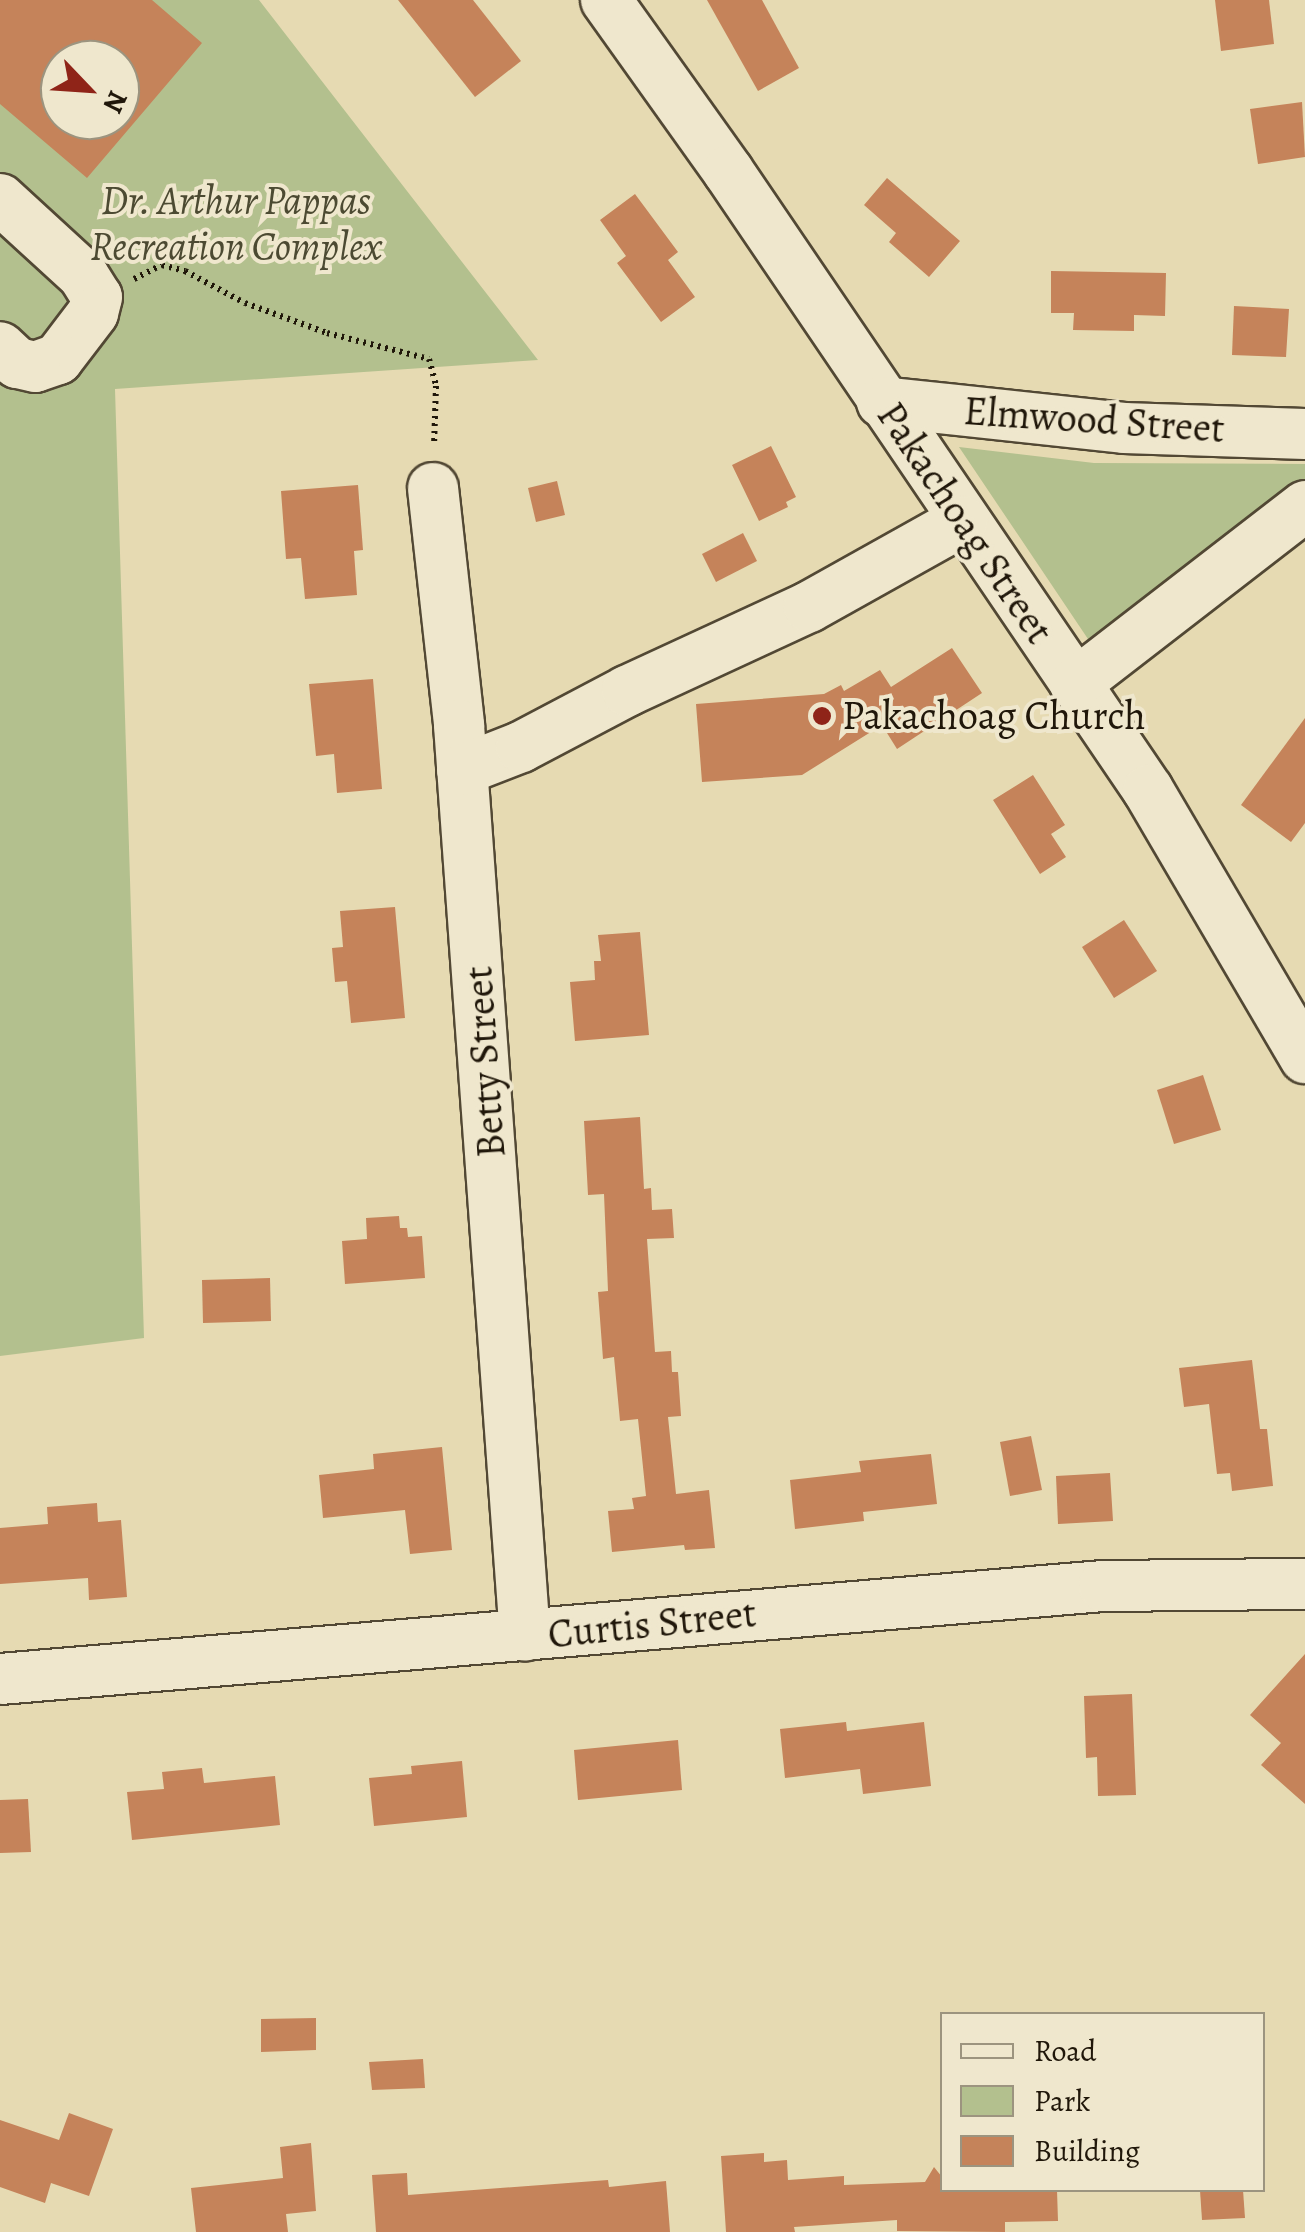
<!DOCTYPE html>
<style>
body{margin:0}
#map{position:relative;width:1305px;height:2232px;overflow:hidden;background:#e6dab2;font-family:Alegreya,serif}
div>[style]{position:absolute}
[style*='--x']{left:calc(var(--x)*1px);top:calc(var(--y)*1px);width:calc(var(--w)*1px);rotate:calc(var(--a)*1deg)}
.green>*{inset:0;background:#b3c08e}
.building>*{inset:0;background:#c5835a}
.path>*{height:6px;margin-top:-3px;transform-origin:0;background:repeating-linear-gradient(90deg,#20170a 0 2.5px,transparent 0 7.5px)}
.roads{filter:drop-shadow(2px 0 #524834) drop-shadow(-2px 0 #524834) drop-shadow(0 2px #524834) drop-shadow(0 -2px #524834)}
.minor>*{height:50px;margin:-25px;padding:0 25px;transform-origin:25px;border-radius:25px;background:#efe7cd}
.dots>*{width:28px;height:28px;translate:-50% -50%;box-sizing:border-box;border:5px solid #efe7cd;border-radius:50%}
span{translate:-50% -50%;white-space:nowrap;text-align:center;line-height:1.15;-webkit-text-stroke:8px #efe7cd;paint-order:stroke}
.park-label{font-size:40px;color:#4c4a32;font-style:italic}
.street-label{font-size:40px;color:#20170a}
.poi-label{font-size:40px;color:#20170a}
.left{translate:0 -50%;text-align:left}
.legend{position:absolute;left:940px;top:2012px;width:325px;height:180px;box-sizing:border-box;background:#efe7cd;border:2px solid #9c947f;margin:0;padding:12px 18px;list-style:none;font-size:30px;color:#20170a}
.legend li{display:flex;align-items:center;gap:20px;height:50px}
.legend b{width:50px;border:2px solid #9c947f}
.north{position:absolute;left:40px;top:40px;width:100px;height:100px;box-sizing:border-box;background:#efe7cd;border:2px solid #9c947f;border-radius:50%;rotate:115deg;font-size:28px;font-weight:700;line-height:40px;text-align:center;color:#20170a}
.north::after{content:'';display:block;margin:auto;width:35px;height:45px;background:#8f2418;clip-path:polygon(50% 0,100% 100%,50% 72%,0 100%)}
</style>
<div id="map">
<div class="green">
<i style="clip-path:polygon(evenodd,0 0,259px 0,538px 360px,115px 389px,144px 1338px,0 1356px,0 0,60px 60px,120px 60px,120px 120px,60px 120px,60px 60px)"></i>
<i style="clip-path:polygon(959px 447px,1094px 463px,1305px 464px,1305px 480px,1090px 642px)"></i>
</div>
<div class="building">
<i style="clip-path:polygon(evenodd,0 0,152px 0,202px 43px,87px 178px,0 104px,0 0,60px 60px,120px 60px,120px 120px,60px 120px,60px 60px)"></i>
<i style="clip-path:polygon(398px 0,473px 0,521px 61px,475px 97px)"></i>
<i style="clip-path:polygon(707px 0,762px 0,799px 68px,758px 91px)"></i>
<i style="clip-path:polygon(1215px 0,1269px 0,1274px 44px,1221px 51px)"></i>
<i style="clip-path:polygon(1302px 102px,1305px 157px,1258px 164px,1250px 109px)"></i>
<i style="clip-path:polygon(887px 178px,960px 241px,929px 277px,889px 242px,896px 233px,864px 205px)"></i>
<i style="clip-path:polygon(635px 194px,678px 252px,668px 260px,695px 297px,661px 322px,617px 263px,626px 256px,600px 220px)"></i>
<i style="clip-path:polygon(1051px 271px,1166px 273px,1165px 316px,1134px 315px,1134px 331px,1073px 330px,1074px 313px,1051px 313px)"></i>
<i style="clip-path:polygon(1234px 306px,1289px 309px,1286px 357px,1232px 355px)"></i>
<i style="clip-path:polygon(771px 446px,796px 497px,786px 502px,788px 507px,759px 521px,732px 465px)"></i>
<i style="clip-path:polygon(557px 481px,565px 515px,536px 522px,528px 488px)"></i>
<i style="clip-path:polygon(358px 485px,363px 550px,354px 551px,357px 595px,305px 599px,301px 558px,286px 559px,281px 491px)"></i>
<i style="clip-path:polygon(743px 533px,757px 561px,716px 582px,702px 554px)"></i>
<i style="clip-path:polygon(952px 648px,982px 693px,897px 749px,882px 725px,802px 775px,702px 782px,696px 704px,824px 694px,841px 685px,844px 691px,880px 670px,891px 687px)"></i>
<i style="clip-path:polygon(373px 679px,382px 789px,337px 793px,334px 754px,316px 756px,309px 684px)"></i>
<i style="clip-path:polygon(1305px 718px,1305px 823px,1291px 842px,1241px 805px)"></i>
<i style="clip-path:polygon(1033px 775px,1065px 825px,1051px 834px,1066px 857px,1040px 874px,993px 800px)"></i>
<i style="clip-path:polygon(395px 907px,405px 1018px,351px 1023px,347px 981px,335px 982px,332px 948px,343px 947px,340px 911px)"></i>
<i style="clip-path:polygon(1124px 920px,1157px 971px,1114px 998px,1082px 947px)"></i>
<i style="clip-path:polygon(640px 932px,649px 1035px,575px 1041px,570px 982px,595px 980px,594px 961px,601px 961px,598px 935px)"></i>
<i style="clip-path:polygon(1203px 1075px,1221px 1130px,1174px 1144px,1157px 1090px)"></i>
<i style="clip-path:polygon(640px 1117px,644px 1189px,651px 1188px,652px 1210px,672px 1209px,674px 1238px,647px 1239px,655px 1352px,671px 1351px,672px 1372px,678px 1372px,681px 1416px,668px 1417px,676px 1494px,709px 1490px,715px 1548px,685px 1550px,684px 1545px,612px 1552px,608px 1511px,634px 1509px,632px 1498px,646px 1496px,638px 1419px,620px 1421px,614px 1357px,603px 1359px,598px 1292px,608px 1291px,604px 1194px,588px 1195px,584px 1121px)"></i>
<i style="clip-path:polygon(399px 1216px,400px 1228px,407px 1228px,408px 1237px,422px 1236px,425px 1278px,345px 1284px,342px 1241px,367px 1239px,366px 1218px)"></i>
<i style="clip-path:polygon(270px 1278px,271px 1321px,203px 1323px,202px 1280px)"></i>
<i style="clip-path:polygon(1252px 1360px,1260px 1429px,1267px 1429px,1273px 1486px,1232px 1491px,1230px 1473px,1217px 1474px,1209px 1404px,1184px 1407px,1179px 1368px)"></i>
<i style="clip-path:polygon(1031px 1436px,1042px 1490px,1010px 1496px,1000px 1442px)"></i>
<i style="clip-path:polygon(442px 1447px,452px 1550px,410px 1554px,405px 1510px,323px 1518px,319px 1475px,374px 1469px,373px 1454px)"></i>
<i style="clip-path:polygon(931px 1454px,937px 1504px,863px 1512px,864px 1521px,795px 1529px,790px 1480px,861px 1472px,859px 1461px)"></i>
<i style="clip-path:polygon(1110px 1473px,1113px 1521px,1058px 1524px,1056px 1476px)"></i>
<i style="clip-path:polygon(97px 1503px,98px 1522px,121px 1520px,127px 1597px,89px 1600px,88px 1578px,0 1584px,0 1528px,48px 1524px,47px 1507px)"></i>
<i style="clip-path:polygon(1305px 1654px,1305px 1804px,1261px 1765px,1281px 1743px,1250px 1715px)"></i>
<i style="clip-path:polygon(1132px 1694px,1136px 1795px,1098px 1796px,1097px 1757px,1086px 1758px,1084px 1696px)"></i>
<i style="clip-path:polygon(846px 1722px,847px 1731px,924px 1722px,931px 1786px,863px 1794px,860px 1769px,785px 1778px,780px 1729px)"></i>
<i style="clip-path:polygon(678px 1740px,682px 1790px,578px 1800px,574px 1750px)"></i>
<i style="clip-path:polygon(462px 1761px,467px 1817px,374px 1826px,369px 1778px,412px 1774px,411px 1766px)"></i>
<i style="clip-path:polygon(202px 1768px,204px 1783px,275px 1776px,280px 1825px,132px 1840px,127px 1792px,164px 1789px,162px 1772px)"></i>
<i style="clip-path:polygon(28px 1799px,31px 1852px,0 1853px,0 1800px)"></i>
<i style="clip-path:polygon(316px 2018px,316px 2050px,261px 2052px,261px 2019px)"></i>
<i style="clip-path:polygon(423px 2059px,425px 2088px,372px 2090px,369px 2062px)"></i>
<i style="clip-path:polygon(69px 2113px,113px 2129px,89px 2196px,51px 2183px,45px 2203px,0 2187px,0 2120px,59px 2140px)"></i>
<i style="clip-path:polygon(311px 2143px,316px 2211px,286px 2214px,288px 2232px,196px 2232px,191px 2188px,283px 2178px,280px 2147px)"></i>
<i style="clip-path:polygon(764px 2153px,764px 2162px,787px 2160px,788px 2180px,844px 2176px,844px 2185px,925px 2182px,934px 2167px,942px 2177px,942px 2190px,1057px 2190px,1058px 2221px,1005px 2222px,1005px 2232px,897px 2231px,897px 2220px,794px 2227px,795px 2232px,726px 2232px,721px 2156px)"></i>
<i style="clip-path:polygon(407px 2173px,408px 2195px,608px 2180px,609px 2187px,666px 2181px,670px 2232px,376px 2232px,372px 2175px)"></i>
<i style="clip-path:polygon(1200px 2190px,1243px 2190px,1245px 2218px,1202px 2220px)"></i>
</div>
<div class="path">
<i style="--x:134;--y:279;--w:31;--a:-27"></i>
<i style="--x:162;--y:265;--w:24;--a:15"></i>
<i style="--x:185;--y:271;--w:68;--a:28.1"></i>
<i style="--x:245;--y:303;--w:87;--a:20.1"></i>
<i style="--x:327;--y:333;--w:105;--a:14.3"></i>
<i style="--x:429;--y:359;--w:28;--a:75"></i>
<i style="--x:436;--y:386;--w:59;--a:91.9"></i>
</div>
<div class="roads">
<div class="minor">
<i style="--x:606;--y:0;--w:210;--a:54.5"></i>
<i style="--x:728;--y:171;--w:748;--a:55.84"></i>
<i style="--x:1148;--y:790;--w:311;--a:59.6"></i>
<i style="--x:0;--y:199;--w:113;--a:42.5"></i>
<i style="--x:83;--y:275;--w:26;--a:58"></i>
<i style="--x:97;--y:297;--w:16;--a:104"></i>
<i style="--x:93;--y:313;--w:58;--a:127.3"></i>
<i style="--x:58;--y:359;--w:24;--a:161"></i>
<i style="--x:35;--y:367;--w:18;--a:-167"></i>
<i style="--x:17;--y:363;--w:23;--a:-137"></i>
<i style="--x:882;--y:402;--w:243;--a:6.1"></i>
<i style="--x:1124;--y:428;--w:181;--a:1.9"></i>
<i style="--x:433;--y:488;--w:238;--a:83.7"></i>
<i style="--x:459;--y:725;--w:913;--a:85.86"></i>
<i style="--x:1075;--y:684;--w:291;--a:-37.7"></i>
<i style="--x:462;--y:770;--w:63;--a:-21.3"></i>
<i style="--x:521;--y:747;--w:120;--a:-27.8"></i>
<i style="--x:627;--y:691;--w:200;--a:-24.8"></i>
<i style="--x:809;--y:607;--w:176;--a:-29.2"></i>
<i style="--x:0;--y:1679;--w:1108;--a:-4.82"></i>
<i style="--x:1104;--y:1586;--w:201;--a:-0.6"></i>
</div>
</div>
<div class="dots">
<i style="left:822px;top:716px;background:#8f2418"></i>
</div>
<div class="park-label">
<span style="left:236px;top:224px">Dr. Arthur Pappas<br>Recreation Complex</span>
</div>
<div class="street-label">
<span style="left:1094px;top:420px;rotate:4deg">Elmwood Street</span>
<span style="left:965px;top:523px;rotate:56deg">Pakachoag Street</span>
<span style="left:485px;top:1062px;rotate:-94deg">Betty Street</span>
<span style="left:652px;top:1624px;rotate:-6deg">Curtis Street</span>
</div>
<div class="poi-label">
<span class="left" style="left:842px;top:716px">Pakachoag Church</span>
</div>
<ul class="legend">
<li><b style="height:12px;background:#efe7cd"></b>Road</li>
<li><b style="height:28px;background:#b3c08e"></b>Park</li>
<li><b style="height:28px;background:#c5835a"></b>Building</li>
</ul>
<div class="north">N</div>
</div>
